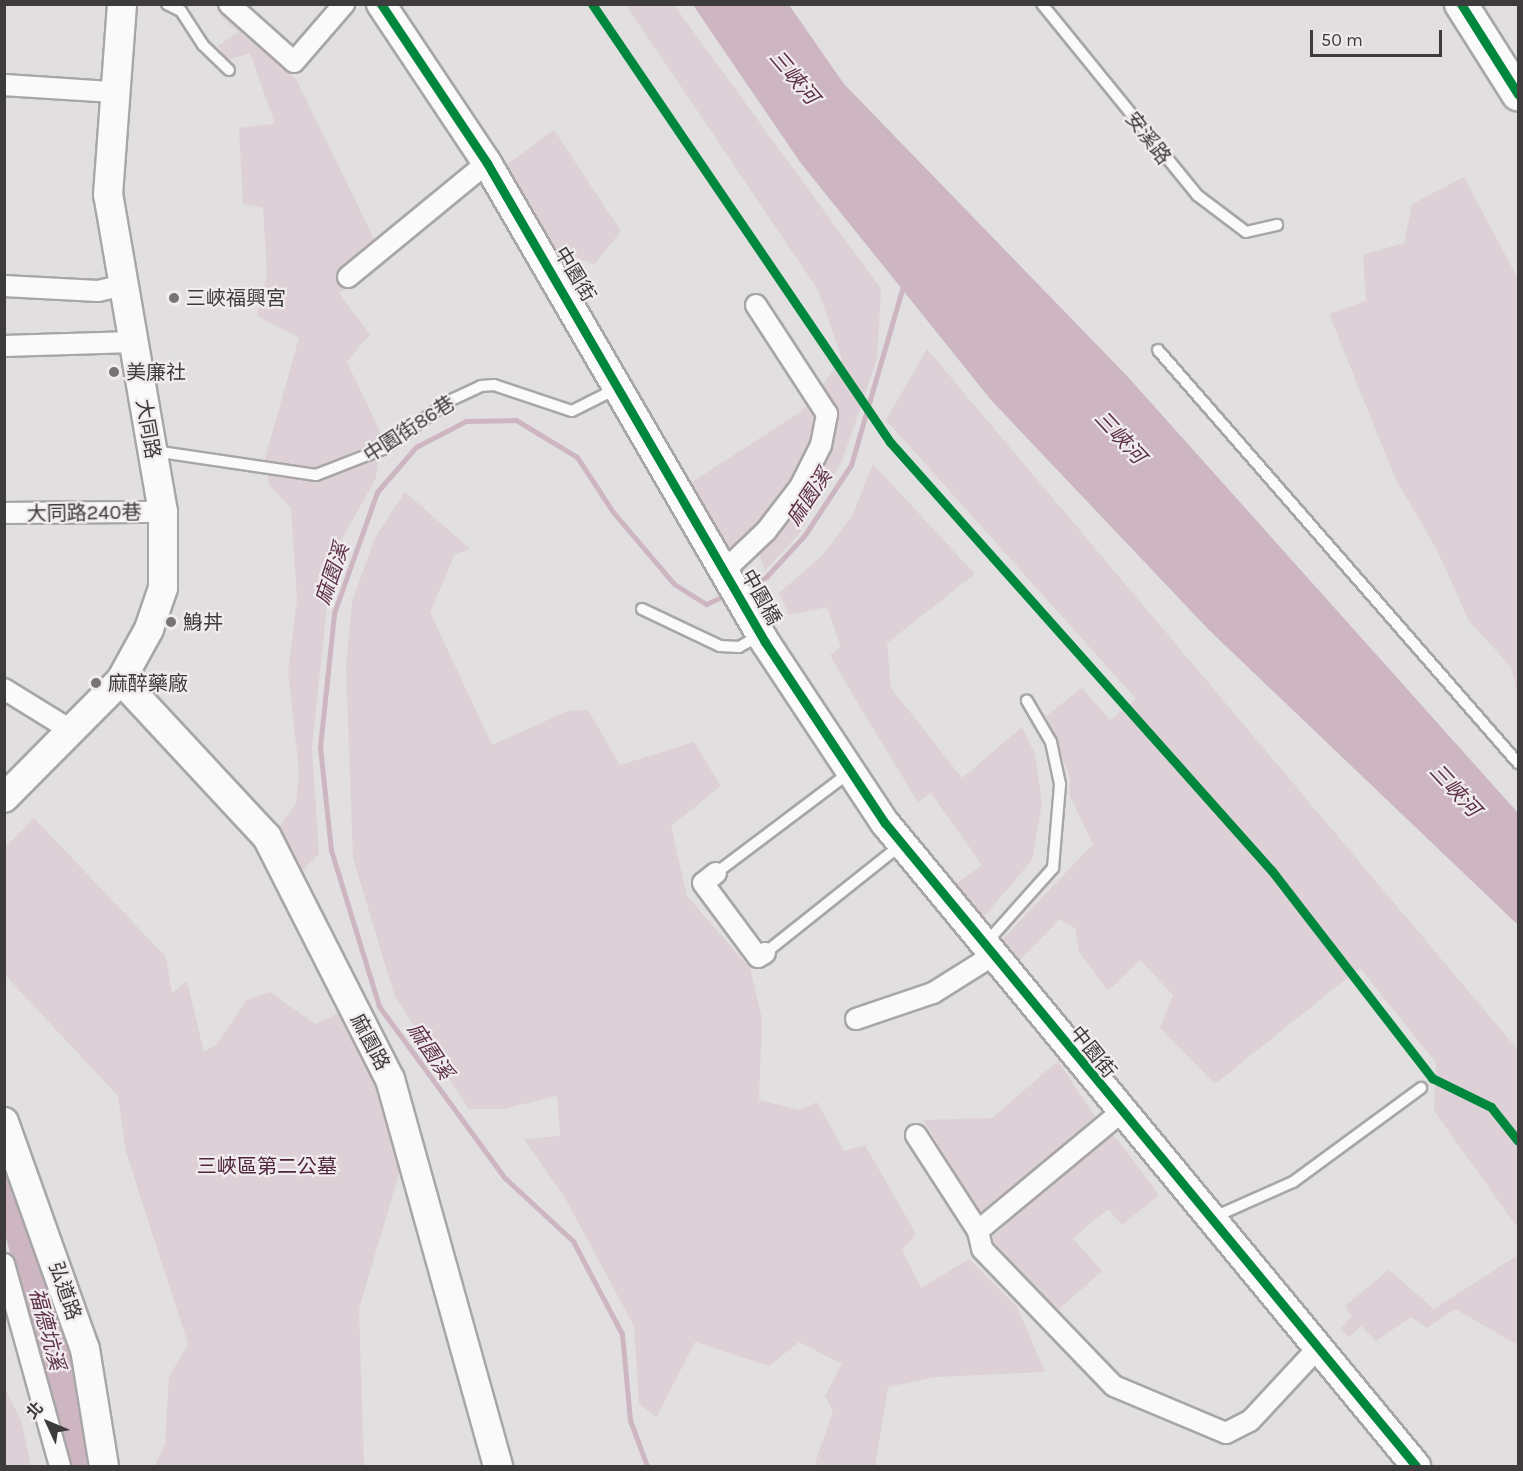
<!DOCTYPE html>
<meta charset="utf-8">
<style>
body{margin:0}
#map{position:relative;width:1523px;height:1471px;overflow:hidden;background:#e1dfe0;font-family:Karla,"Noto Sans TC",sans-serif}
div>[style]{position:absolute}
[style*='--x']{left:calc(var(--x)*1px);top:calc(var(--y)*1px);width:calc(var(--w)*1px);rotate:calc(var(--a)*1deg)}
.green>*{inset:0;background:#ddd0d7}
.water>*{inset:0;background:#cdb6c1}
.stream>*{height:5px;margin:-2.5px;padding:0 2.5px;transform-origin:2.5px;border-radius:2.5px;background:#cdb6c1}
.river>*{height:32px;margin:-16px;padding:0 16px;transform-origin:16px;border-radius:16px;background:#cdb6c1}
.roads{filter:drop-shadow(2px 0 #a8a6a7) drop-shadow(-2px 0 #a8a6a7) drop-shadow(0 2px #a8a6a7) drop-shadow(0 -2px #a8a6a7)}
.lane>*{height:10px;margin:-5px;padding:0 5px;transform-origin:5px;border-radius:5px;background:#fafafa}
.street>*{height:20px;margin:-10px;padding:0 10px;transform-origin:10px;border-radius:10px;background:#fafafa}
.secondary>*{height:28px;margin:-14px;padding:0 14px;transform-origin:14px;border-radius:14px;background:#fafafa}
.primary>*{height:32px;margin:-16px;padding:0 16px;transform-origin:16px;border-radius:16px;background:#fafafa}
.cycleway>*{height:9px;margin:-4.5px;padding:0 4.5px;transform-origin:4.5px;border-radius:4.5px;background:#00873e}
.dots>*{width:16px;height:16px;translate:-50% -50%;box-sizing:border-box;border:3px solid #f0ebed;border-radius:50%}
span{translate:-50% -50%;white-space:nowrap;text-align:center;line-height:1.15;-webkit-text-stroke:4.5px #f0ebed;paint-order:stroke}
.street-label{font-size:20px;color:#3d3b3c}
.poi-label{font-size:20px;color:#3d3b3c}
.left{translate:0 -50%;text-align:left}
.park-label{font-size:20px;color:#4f253d}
.water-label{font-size:21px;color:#5c3048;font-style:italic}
.frame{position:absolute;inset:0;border:6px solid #3d3b3c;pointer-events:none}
.north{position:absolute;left:18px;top:1393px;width:60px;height:60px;-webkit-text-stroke:4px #f0ebed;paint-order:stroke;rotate:314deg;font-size:16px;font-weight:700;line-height:24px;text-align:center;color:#3d3b3c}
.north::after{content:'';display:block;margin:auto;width:21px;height:27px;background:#3d3b3c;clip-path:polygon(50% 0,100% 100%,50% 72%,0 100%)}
.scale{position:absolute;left:1310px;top:30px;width:132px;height:27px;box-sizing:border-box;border:3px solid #3d3b3c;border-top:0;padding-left:8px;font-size:18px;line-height:21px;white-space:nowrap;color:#3d3b3c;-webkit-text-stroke:4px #f0ebed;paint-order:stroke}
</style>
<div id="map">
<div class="green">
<i style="clip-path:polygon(209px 5px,296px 79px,386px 263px,339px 293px,370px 334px,347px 362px,381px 434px,376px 478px,332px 557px,312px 748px,319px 854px,298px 875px,275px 833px,296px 803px,299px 772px,288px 671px,297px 599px,291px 508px,269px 485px,265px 458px,299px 338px,257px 316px,267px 274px,263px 208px,243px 204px,239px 128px,275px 124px,250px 53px,227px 60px,218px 46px,238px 32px)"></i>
<i style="clip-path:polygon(626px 5px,674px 5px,881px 289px,877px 359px,842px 461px,799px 534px,765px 570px,753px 537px,729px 552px,692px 482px,802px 411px,842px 359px,818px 290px)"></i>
<i style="clip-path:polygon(554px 130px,621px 231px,594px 265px,551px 246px,504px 167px)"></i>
<i style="clip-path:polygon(1464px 177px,1518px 279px,1518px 696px,1511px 667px,1469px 621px,1437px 550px,1395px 478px,1329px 314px,1366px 301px,1363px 255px,1404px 243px,1412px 204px)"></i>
<i style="clip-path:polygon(927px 349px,1518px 1050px,1518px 1228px,1434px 1111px,1436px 1063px,1360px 968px,1215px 1084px,1160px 1028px,1173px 995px,1140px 960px,1108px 991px,1079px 952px,1075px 928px,1060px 919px,1018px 962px,1000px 942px,1093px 844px,1069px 794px,1070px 777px,1046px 716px,1082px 688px,1110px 720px,1136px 699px,886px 420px)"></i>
<i style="clip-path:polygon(873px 464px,975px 574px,887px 643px,891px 688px,962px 778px,1022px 727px,1035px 754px,1042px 803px,1032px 860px,981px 920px,956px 884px,982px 865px,931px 793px,918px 802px,857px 702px,830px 655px,841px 647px,827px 607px,789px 615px,779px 593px,823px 555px,853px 514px)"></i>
<i style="clip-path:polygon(405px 492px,470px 549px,455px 554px,430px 612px,492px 745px,568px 711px,588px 710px,620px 765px,694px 742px,721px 786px,671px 826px,687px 896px,750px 968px,762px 1019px,759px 1100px,800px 1110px,817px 1102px,844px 1151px,865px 1145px,916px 1234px,902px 1250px,921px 1288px,969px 1259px,1017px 1307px,1045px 1372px,935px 1377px,888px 1387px,875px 1466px,814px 1466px,833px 1411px,825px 1396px,842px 1364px,799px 1342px,769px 1366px,695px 1342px,656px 1418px,639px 1403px,634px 1326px,565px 1198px,524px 1139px,560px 1136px,557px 1096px,503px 1109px,469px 1109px,395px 997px,353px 858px,346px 667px,352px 601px,376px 536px)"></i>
<i style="clip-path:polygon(34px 818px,166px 957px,172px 993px,187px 981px,204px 1052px,217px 1044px,247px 1000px,270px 992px,315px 1024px,341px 1012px,376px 1064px,405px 1153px,359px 1309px,364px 1466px,155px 1466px,165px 1444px,169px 1377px,188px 1344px,126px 1152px,118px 1096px,5px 975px,4px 849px)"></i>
<i style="clip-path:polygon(1058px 1061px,1099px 1123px,982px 1215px,923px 1120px,992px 1118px)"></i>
<i style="clip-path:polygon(1112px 1133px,1159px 1195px,1122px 1225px,1108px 1209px,1073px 1238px,1102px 1271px,1056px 1312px,991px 1238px)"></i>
<i style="clip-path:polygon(1518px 1255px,1518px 1345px,1455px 1309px,1427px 1328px,1411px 1317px,1376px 1341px,1361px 1326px,1349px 1337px,1340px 1329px,1352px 1317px,1345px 1306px,1389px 1270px,1434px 1309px)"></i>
<i style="clip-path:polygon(4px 1387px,21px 1420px,31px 1466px,5px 1466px)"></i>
</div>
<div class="water">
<i style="clip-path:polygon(693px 5px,789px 5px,844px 84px,1128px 377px,1518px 813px,1518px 925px,1209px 630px,991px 400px,800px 162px)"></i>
</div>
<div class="stream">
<i style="--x:743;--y:587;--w:25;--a:-23"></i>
<i style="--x:766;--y:577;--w:56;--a:-47.2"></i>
<i style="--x:804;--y:536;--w:85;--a:-56.5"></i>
<i style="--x:851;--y:465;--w:191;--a:-73.8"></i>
<i style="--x:647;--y:1466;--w:49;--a:-110.3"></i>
<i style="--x:630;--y:1420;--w:86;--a:-95.3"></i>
<i style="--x:622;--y:1334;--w:105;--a:-117.8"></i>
<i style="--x:573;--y:1241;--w:94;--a:-137.2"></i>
<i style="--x:504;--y:1177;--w:212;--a:-126.2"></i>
<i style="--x:379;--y:1006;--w:163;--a:-107.1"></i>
<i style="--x:331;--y:850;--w:104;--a:-96.1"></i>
<i style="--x:320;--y:747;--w:135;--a:-84"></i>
<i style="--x:334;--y:613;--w:128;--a:-70.4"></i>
<i style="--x:377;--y:492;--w:60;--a:-49.1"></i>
<i style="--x:416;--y:447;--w:56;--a:-27.5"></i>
<i style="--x:466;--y:421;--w:50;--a:-1.1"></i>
<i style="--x:516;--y:420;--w:71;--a:31.2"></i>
<i style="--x:577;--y:457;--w:66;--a:56.8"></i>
<i style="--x:613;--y:512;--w:94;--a:49.7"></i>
<i style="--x:674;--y:584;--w:38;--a:32"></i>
<i style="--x:706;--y:604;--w:22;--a:-24"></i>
</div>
<div class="river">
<i style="--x:4;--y:1194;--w:34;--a:63"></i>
<i style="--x:19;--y:1224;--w:250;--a:75.2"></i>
</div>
<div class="roads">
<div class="lane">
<i style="--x:167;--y:4;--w:16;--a:27"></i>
<i style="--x:181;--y:11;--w:40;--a:57.1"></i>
<i style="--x:203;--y:45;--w:36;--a:44"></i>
<i style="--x:1042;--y:4;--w:246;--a:50.9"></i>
<i style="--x:1197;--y:195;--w:61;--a:37.1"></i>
<i style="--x:1246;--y:232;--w:32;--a:-13"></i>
<i style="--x:1158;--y:350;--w:548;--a:48.92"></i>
<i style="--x:154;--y:451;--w:164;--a:8.4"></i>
<i style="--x:316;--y:475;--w:72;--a:-21.2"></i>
<i style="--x:383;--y:449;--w:82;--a:-36"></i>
<i style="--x:449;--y:401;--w:35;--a:-25"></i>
<i style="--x:481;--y:386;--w:13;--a:-4"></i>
<i style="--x:494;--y:385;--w:82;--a:18.4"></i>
<i style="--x:572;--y:411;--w:49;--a:-26.6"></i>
<i style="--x:642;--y:609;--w:86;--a:25.4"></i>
<i style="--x:720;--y:646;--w:19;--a:3"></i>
<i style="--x:739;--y:647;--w:25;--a:-29"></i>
<i style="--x:716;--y:873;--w:168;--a:-37"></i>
<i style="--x:986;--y:943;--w:101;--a:-48.2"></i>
<i style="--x:1053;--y:868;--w:84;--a:-85.2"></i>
<i style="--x:1060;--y:784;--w:43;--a:-102.1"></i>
<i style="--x:1051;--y:742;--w:48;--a:-120.3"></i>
<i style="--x:765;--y:953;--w:174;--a:-38.5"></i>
<i style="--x:1212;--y:1218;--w:89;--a:-24"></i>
<i style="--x:1293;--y:1182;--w:159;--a:-36.3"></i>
</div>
<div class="street">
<i style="--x:229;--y:4;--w:87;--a:41.7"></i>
<i style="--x:294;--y:62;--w:77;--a:-49.2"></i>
<i style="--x:4;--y:85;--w:108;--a:3.7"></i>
<i style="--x:348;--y:277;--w:180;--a:-39.4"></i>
<i style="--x:4;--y:286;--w:94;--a:3"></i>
<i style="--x:98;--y:291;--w:26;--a:-13"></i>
<i style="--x:4;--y:346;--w:129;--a:-1.8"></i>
<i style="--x:4;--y:513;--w:159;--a:-0.4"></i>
<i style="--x:725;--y:570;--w:57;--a:-43.6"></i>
<i style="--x:766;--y:531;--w:56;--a:-52.3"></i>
<i style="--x:800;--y:487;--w:47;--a:-63.4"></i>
<i style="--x:821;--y:445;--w:32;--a:-79"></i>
<i style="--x:827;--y:414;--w:130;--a:-123.1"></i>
<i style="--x:4;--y:689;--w:80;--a:31.7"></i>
<i style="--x:716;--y:873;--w:16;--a:142"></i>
<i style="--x:703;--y:883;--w:92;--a:53.4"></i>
<i style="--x:758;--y:957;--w:8;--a:-30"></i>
<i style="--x:856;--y:1019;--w:81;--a:-18.7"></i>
<i style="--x:933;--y:993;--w:70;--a:-32.1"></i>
<i style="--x:1120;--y:1113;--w:185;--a:140.3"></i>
<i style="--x:978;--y:1231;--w:18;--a:77"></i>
<i style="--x:982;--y:1249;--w:190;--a:46.1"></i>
<i style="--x:1114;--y:1386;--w:121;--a:22.8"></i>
<i style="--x:1226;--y:1433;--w:27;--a:-27"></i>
<i style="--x:1250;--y:1421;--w:98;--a:-47.1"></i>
<i style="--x:916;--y:1135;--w:114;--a:57.1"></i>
<i style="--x:4;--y:1264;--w:210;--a:74.5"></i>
</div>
<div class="secondary">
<i style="--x:381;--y:4;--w:191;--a:56.3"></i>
<i style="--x:487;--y:163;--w:554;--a:59.87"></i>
<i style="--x:765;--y:642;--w:217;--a:56.5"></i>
<i style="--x:885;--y:823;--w:834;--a:50.45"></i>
<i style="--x:121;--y:680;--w:214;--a:47.1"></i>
<i style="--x:267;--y:837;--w:271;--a:63.1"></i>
<i style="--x:390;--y:1079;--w:402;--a:74.4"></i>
<i style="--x:4;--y:798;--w:166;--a:-45.2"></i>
<i style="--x:121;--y:680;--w:58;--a:-61.2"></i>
<i style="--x:149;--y:629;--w:43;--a:-71.1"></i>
<i style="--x:163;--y:588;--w:76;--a:-90"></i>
<i style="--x:163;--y:512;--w:322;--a:-99.8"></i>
<i style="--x:108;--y:195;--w:192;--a:-85.8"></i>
<i style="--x:4;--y:1122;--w:241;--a:70.4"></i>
<i style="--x:85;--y:1349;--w:119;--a:80.8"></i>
</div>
<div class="primary">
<i style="--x:1461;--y:4;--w:107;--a:57.7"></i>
</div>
</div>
<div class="cycleway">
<i style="--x:381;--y:4;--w:191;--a:56.3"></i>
<i style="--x:487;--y:163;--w:554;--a:59.87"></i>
<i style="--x:765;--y:642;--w:217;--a:56.5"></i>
<i style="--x:885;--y:823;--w:834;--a:50.45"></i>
<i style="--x:592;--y:4;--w:530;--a:55.77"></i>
<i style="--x:890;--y:442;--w:574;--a:48.32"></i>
<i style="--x:1272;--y:871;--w:262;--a:52.3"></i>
<i style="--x:1432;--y:1078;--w:66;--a:26.2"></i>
<i style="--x:1491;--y:1107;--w:43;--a:51.5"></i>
<i style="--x:1461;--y:4;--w:107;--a:57.7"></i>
</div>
<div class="dots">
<i style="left:174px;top:298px;background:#767475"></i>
<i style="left:114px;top:372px;background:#767475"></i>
<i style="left:171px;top:622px;background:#767475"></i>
<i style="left:96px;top:683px;background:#767475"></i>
</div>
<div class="street-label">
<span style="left:1148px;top:138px;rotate:52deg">安溪路</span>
<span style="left:575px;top:274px;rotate:59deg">中園街</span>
<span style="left:148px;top:429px;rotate:80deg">大同路</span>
<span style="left:409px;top:429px;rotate:-33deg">中園街86巷</span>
<span style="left:84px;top:513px;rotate:-1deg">大同路240巷</span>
<span style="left:761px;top:597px;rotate:61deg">中園橋</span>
<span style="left:370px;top:1042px;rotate:62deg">麻園路</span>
<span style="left:1093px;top:1052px;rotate:51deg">中園街</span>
<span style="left:65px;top:1291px;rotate:71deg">弘道路</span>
</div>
<div class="poi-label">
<span class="left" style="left:186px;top:298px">三峽福興宮</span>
<span class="left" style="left:126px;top:372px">美廉社</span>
<span class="left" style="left:183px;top:622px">鯓丼</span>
<span class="left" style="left:108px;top:683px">麻醉藥廠</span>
</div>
<div class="park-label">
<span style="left:267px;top:1166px">三峽區第二公墓</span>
</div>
<div class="water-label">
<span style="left:794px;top:77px;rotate:50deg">三峽河</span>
<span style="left:1120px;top:437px;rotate:47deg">三峽河</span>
<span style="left:809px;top:497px;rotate:-56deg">麻園溪</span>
<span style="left:332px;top:574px;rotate:-71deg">麻園溪</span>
<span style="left:1455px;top:790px;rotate:47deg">三峽河</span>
<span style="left:430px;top:1051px;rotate:56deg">麻園溪</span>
<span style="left:47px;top:1329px;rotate:75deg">福德坑溪</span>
</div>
<div class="frame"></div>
<div class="north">北</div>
<div class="scale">50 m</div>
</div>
